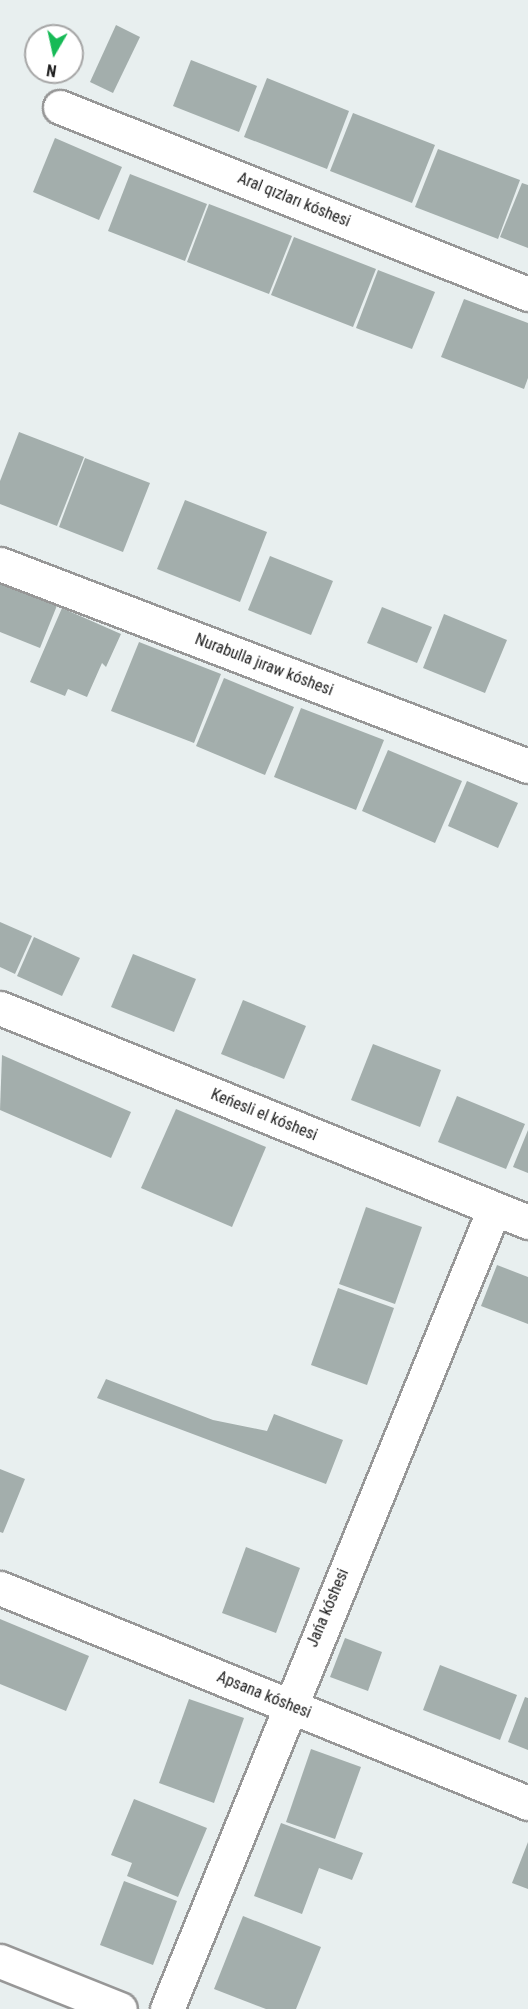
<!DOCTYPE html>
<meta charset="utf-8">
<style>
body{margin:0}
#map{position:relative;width:528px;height:2009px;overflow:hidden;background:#e8efef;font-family:"Roboto Condensed",sans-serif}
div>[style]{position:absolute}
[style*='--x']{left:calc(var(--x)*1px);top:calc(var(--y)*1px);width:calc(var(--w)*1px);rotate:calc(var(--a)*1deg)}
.building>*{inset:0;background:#a3aeac}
.roads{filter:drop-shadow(2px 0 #979797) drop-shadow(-2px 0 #979797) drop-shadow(0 2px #979797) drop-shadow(0 -2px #979797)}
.minor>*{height:33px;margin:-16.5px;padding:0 16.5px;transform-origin:16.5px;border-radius:16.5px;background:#fff}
span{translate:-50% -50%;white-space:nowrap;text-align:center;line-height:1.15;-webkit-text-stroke:6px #fff;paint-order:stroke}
.street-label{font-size:16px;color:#202020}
.north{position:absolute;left:24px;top:24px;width:60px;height:60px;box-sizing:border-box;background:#fff;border:2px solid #a6a6a6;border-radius:50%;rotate:189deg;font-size:16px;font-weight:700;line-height:24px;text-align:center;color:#202020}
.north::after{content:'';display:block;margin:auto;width:21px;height:27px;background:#16ba56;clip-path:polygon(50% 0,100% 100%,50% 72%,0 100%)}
</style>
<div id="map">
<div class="building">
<i style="clip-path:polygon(116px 25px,140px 37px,113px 93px,90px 82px)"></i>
<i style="clip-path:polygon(191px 60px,257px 86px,239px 132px,173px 106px)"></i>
<i style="clip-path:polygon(267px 78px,349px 111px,327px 169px,244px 137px)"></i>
<i style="clip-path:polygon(353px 113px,435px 145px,412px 203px,330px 171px)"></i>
<i style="clip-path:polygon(55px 138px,122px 167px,99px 220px,33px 192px)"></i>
<i style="clip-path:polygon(438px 149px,520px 180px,498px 239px,415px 207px)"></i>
<i style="clip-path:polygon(130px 174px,207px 204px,185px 261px,108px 231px)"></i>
<i style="clip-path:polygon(522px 183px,528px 185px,528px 248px,500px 237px)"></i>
<i style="clip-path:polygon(209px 204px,292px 236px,269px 294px,187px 262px)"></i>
<i style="clip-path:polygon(294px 237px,376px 269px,353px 327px,271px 295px)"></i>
<i style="clip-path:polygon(378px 270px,435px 292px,412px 349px,356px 328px)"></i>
<i style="clip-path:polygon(464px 299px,528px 323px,528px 378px,524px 389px,441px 357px)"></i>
<i style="clip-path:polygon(19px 432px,84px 457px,57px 526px,0 504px,0 481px)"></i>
<i style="clip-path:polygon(85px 458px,150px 483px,123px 552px,59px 527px)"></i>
<i style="clip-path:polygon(185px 500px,267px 532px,240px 602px,157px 569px)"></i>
<i style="clip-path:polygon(270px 556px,333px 581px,311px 635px,248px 610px)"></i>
<i style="clip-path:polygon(0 580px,58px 603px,40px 648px,0 632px)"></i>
<i style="clip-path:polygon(382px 607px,432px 627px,417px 663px,367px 643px)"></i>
<i style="clip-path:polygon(62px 608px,121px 634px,106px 667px,102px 663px,87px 697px,68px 689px,65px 696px,30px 682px)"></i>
<i style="clip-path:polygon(444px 614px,507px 640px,485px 693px,423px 668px)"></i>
<i style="clip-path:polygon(139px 642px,221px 674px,194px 743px,111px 711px)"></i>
<i style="clip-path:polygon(224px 678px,294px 707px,265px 775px,196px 746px)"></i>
<i style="clip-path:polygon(301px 708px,384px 740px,356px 810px,274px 777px)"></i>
<i style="clip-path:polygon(388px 750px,462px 781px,435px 843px,362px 811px)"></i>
<i style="clip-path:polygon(467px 781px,518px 803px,498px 848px,448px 826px)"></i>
<i style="clip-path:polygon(0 922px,32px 936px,15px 974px,0 967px)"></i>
<i style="clip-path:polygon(34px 937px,80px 958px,62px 996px,17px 976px)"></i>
<i style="clip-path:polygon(133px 954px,196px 979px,174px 1032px,111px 1007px)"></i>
<i style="clip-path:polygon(243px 1000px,306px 1026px,284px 1079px,221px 1054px)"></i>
<i style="clip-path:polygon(373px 1044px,441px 1070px,420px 1127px,351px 1100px)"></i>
<i style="clip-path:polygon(2px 1055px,131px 1112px,111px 1158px,0 1110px)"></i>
<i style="clip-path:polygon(457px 1096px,525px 1124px,506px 1169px,438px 1142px)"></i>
<i style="clip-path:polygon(176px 1109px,266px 1147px,232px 1227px,141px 1188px)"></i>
<i style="clip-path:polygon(528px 1130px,528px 1173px,513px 1167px)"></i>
<i style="clip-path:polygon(366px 1207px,422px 1227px,395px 1304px,339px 1284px)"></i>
<i style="clip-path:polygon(497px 1265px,528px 1277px,528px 1324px,481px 1306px)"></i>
<i style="clip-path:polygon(338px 1288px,394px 1308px,367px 1385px,311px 1365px)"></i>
<i style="clip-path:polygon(106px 1379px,213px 1420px,267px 1431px,274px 1414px,343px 1440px,326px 1484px,97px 1398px)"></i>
<i style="clip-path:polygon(0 1469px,25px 1479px,3px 1533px,0 1532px)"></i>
<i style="clip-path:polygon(246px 1547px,300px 1568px,276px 1633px,222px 1613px)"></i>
<i style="clip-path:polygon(0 1619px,89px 1656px,66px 1711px,0 1684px)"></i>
<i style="clip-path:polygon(345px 1638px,382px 1652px,368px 1691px,330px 1677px)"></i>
<i style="clip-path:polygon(440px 1665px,517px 1695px,500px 1740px,423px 1710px)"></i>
<i style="clip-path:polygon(525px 1697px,528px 1698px,528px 1750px,508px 1742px)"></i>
<i style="clip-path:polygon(189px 1699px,244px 1718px,214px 1803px,159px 1783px)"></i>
<i style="clip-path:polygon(311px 1749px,361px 1767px,335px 1839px,286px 1822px)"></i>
<i style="clip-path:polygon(134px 1799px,207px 1828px,178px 1897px,127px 1876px,132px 1863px,111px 1855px)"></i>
<i style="clip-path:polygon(281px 1823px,363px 1853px,352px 1880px,319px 1868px,302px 1914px,254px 1896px)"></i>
<i style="clip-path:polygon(528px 1842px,528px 1889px,512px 1883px)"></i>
<i style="clip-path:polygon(124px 1881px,177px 1901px,153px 1965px,100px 1945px)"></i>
<i style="clip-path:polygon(243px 1916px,321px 1947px,296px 2009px,266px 2009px,214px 1989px)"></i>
</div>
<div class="roads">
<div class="minor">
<i style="--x:60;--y:107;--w:504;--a:21.78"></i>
<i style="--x:0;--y:564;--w:565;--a:20.94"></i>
<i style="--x:0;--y:1008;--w:570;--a:22.06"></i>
<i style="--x:0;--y:1588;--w:570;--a:22.16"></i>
<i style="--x:0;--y:1961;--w:129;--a:21.8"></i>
<i style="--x:167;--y:2009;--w:864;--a:-67.77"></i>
</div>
</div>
<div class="street-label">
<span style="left:294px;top:200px;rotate:22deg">Aral qızları kóshesi</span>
<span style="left:264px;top:665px;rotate:21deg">Nurabulla jıraw kóshesi</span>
<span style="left:264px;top:1115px;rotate:22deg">Keńesli el kóshesi</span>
<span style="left:328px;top:1608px;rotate:-67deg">Jańa kóshesi</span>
<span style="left:264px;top:1695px;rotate:22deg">Apsana kóshesi</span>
</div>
<div class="north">N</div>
</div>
